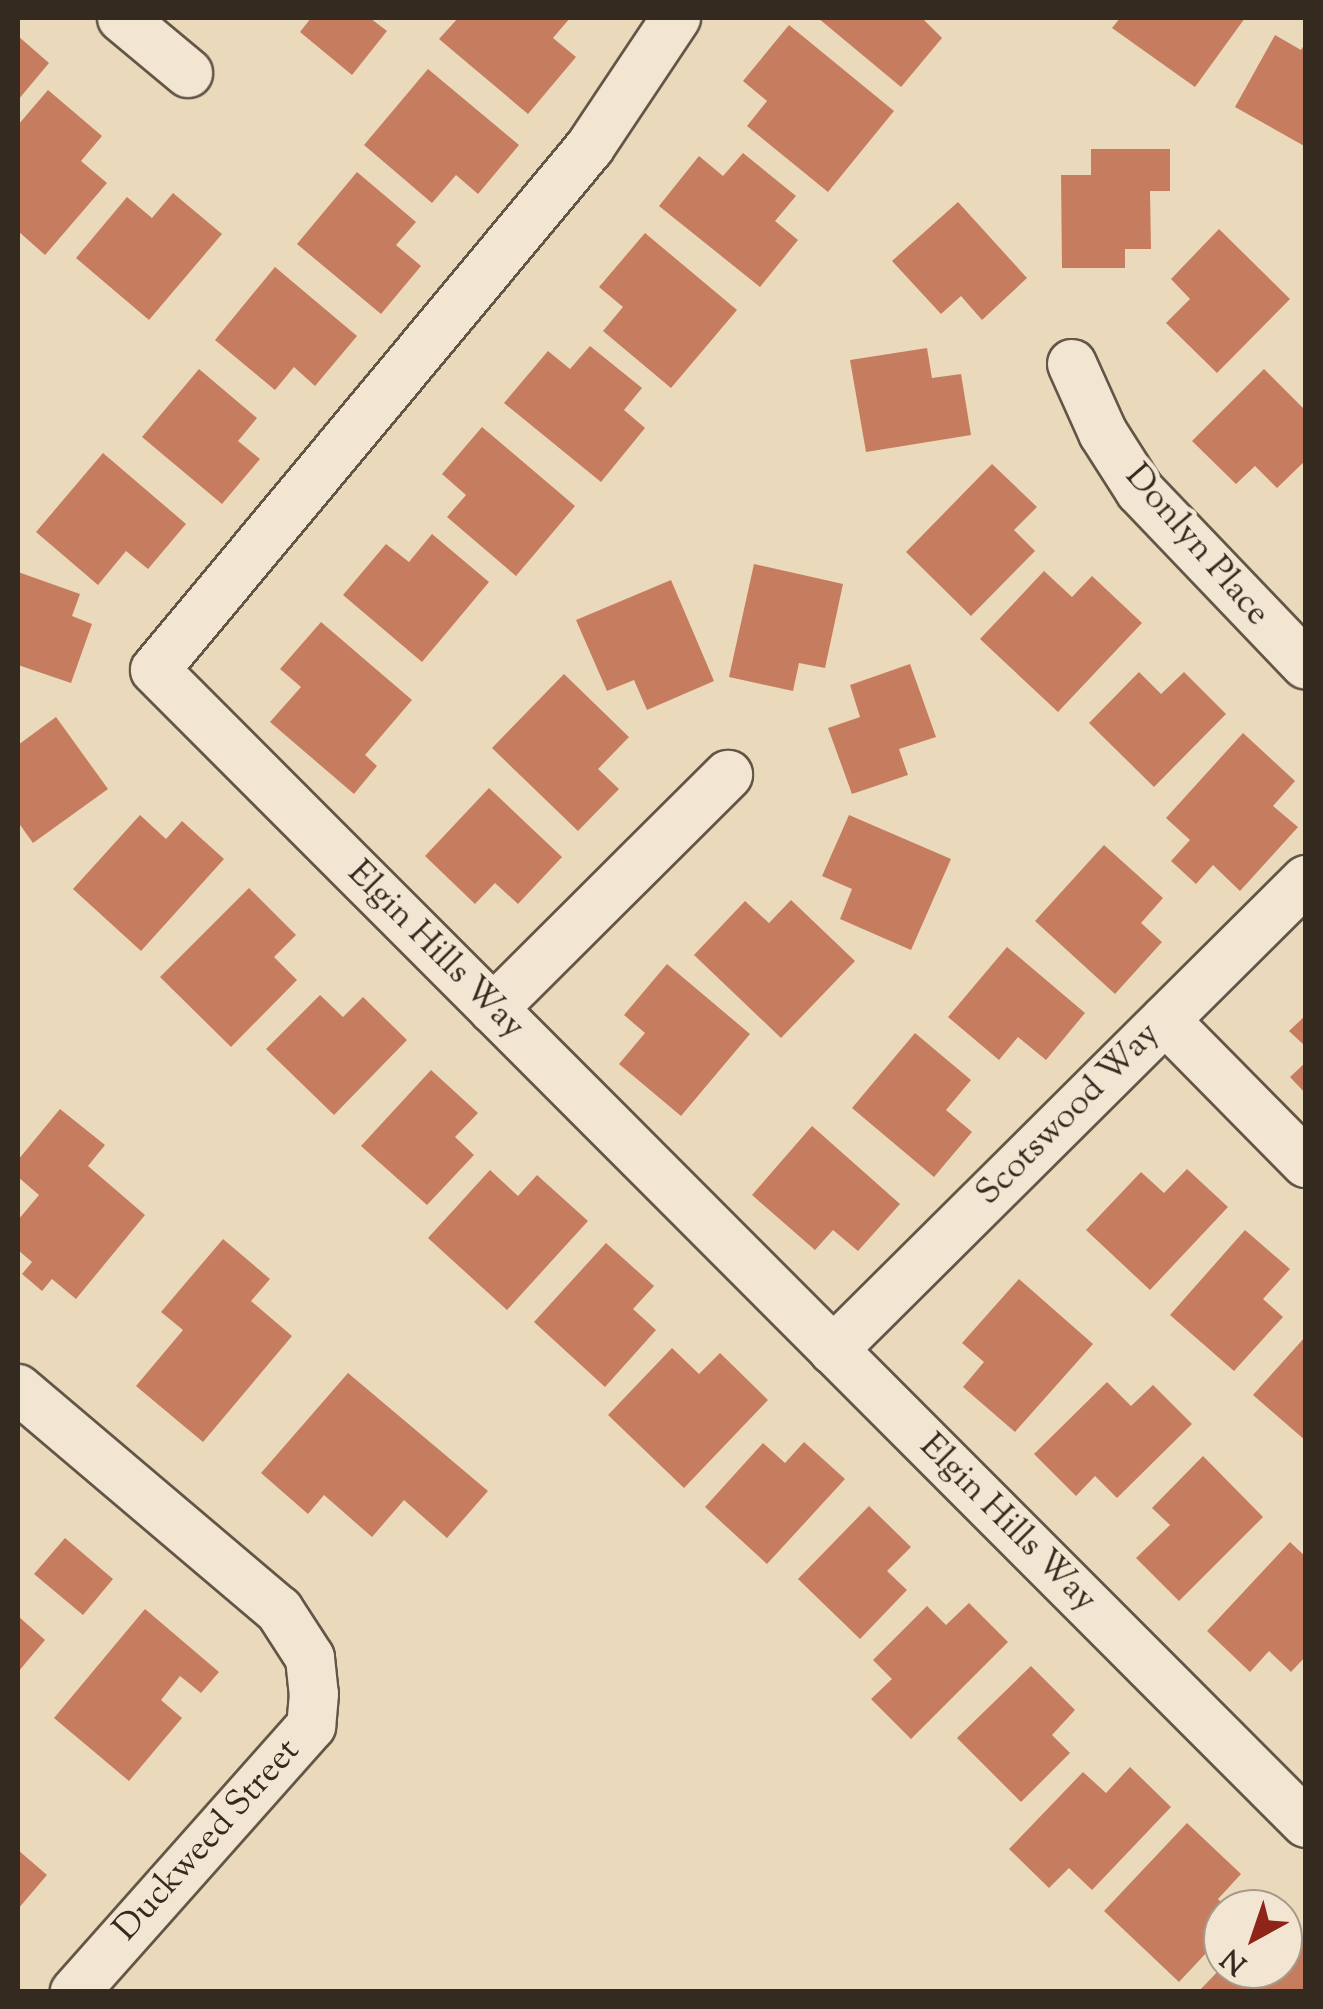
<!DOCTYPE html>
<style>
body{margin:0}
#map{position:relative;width:1323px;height:2009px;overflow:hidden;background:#ebd9bb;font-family:"Sorts Mill Goudy",serif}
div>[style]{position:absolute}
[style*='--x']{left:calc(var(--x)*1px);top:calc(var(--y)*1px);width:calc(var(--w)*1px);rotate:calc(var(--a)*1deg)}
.building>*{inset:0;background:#c67d5f}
.roads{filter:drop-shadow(2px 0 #625647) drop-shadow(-2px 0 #625647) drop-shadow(0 2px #625647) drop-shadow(0 -2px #625647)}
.street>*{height:48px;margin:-24px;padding:0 24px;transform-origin:24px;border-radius:24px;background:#f2e6d3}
span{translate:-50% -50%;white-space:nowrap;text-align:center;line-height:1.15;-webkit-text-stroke:9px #f2e6d3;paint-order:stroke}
.street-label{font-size:35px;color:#352a20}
.frame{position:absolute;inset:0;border:20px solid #352a20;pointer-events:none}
.north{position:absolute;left:1203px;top:1889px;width:100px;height:100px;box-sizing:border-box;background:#f2e6d3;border:2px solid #a69b8b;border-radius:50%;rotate:220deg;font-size:28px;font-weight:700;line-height:40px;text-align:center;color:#352a20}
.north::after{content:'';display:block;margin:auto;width:35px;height:45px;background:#8f2418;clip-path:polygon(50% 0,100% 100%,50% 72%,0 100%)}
</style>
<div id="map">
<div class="building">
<i style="clip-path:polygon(311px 18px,370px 18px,387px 31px,352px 75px,300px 32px)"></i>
<i style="clip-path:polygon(458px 18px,570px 18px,553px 38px,576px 57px,528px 114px,439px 39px)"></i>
<i style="clip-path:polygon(818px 18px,922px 18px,942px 38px,901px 87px)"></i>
<i style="clip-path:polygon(1120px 18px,1245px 18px,1195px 87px,1112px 28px)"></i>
<i style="clip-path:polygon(789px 25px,894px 111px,828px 192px,747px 126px,767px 101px,743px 81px)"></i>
<i style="clip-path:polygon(1275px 35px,1301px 50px,1306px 42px,1306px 147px,1235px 107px)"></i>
<i style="clip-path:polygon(18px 36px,49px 63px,18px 100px)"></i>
<i style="clip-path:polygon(428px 69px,519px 145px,478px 194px,456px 175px,432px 203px,364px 145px)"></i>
<i style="clip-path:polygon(48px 90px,102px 136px,81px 161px,107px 183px,45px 255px,18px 231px,18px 125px)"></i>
<i style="clip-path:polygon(1091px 149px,1170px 149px,1170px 191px,1150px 191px,1151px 249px,1125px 249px,1125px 268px,1062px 268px,1061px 175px,1091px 175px)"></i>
<i style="clip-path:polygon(743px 153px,796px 196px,775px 221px,798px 240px,760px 287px,659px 206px,699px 156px,723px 176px)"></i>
<i style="clip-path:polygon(357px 172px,416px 222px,396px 245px,421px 266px,381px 314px,297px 244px)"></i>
<i style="clip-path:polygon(173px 193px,222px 234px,149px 320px,76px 258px,127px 197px,152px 218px)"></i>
<i style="clip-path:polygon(958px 202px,1027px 278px,982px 320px,961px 296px,941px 314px,892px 261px)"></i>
<i style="clip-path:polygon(1219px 229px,1290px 299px,1217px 373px,1166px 323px,1190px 299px,1171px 279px)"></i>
<i style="clip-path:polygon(645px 233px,737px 310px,671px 388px,603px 331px,623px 307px,599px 287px)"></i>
<i style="clip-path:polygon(275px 267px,357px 336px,315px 386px,294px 367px,275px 390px,215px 340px)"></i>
<i style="clip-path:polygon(590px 346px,642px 388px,624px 410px,645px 428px,601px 482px,504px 403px,548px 351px,570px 369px)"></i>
<i style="clip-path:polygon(927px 348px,932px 378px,961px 374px,971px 435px,866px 452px,850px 360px)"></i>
<i style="clip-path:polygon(199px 369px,257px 418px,238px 441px,260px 459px,222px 504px,142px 437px)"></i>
<i style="clip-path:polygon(1264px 369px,1306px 411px,1306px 460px,1277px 488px,1255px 466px,1236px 484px,1192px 441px)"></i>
<i style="clip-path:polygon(482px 427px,575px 506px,516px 576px,447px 517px,466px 495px,442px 474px)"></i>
<i style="clip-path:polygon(103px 453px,186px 524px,148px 569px,126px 551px,98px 585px,36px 532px)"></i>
<i style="clip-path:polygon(992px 464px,1037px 507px,1014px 530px,1035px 551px,971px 616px,906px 552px)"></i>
<i style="clip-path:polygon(432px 534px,489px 582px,422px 662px,343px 595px,386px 544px,409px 562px)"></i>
<i style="clip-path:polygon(754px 564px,843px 584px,825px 668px,799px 663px,793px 691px,729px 677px)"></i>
<i style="clip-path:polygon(1044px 571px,1072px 597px,1092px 576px,1142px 623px,1058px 712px,980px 639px)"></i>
<i style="clip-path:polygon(18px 572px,80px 594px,72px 616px,92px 624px,71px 683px,18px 665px)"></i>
<i style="clip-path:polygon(671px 580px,714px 681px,647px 710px,634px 680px,607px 691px,576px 620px)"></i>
<i style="clip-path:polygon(321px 622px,412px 700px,365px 755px,377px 766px,354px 794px,270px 722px,301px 687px,280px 669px)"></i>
<i style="clip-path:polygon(910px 664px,936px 737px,899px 749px,908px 775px,852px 794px,828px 728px,860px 717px,850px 685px)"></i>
<i style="clip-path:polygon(1139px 672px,1161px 694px,1184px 672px,1226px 714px,1154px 787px,1089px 723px)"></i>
<i style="clip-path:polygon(564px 674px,629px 737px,598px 769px,619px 789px,578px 831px,492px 748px)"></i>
<i style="clip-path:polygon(56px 717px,108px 789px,33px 843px,18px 822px,18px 745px)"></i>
<i style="clip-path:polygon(1243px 733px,1295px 781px,1273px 806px,1298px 827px,1240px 891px,1213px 865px,1196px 884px,1171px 861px,1190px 840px,1166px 818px)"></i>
<i style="clip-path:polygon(489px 788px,562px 857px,518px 904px,495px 883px,475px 904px,425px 856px)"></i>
<i style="clip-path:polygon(140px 815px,166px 839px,182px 821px,224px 859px,141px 951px,73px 889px)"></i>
<i style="clip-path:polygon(849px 815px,951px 859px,911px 950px,840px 919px,852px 889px,822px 876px)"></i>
<i style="clip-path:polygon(1104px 845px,1163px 898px,1141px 923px,1162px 942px,1115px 994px,1035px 921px)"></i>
<i style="clip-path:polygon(249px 888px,296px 935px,274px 957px,297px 980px,231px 1047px,160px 977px)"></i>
<i style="clip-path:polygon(791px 900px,855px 961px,781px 1038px,694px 955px,745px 901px,769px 923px)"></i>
<i style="clip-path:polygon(1007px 947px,1085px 1013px,1046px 1060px,1018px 1037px,999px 1060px,948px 1017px)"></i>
<i style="clip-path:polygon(667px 964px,750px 1034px,681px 1116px,619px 1064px,645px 1033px,624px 1015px)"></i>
<i style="clip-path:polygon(320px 995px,343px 1017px,363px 997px,407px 1040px,334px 1115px,266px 1049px)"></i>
<i style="clip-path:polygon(1306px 1015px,1306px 1047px,1289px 1031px)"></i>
<i style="clip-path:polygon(915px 1033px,971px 1080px,946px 1110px,972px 1132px,934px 1177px,852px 1108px)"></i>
<i style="clip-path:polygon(1306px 1062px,1306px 1094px,1290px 1077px)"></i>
<i style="clip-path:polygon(431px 1070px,478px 1113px,455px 1137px,474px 1155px,427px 1205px,361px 1146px)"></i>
<i style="clip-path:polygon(60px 1109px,105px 1145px,88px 1166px,145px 1215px,76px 1299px,52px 1279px,42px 1291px,22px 1274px,32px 1262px,18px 1250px,18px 1220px,39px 1195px,18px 1177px,18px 1160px)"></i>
<i style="clip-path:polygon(812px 1126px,900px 1204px,858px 1251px,833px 1230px,815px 1250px,752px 1195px)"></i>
<i style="clip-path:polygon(1187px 1169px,1228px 1207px,1150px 1290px,1086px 1230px,1141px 1172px,1164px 1193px)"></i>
<i style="clip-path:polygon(490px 1170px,518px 1196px,537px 1175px,588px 1221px,507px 1310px,428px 1238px)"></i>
<i style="clip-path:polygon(1245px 1230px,1290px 1269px,1263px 1299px,1283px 1317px,1234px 1371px,1170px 1315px)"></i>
<i style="clip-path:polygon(223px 1239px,270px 1279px,251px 1301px,292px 1336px,203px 1442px,136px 1386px,183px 1330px,161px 1312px)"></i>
<i style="clip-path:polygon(606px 1243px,654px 1286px,633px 1309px,656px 1330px,605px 1387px,534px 1322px)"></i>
<i style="clip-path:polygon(1019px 1279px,1093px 1344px,1015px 1432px,963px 1387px,984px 1362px,962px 1343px)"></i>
<i style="clip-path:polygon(1306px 1336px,1306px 1441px,1253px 1395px)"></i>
<i style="clip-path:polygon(672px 1348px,699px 1374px,720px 1353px,768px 1400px,684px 1488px,608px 1415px)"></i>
<i style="clip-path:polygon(348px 1373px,488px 1491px,447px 1538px,404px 1500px,372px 1537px,324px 1495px,308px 1514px,261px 1473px)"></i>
<i style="clip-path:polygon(1107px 1382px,1131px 1406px,1153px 1385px,1192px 1424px,1117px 1498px,1095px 1476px,1076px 1496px,1034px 1454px)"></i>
<i style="clip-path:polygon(804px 1442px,845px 1479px,767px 1564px,705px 1507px,763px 1443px,785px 1463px)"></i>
<i style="clip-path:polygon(1203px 1456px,1263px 1517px,1179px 1601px,1136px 1558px,1170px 1525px,1152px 1508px)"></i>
<i style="clip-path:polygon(869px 1506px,911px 1547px,887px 1571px,907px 1590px,860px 1639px,798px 1579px)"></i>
<i style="clip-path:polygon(65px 1538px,113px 1579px,83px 1615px,34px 1574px)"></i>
<i style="clip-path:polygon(1290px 1542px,1306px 1557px,1306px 1656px,1291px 1672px,1269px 1651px,1250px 1672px,1207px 1631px)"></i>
<i style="clip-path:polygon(969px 1603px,1008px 1642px,911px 1739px,871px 1699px,892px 1679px,873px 1660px,927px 1606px,946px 1625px)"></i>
<i style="clip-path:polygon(145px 1609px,219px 1672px,201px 1693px,180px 1676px,161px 1700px,182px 1718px,129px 1781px,54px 1718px)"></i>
<i style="clip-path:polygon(18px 1616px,45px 1640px,18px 1672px)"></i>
<i style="clip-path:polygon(1031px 1666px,1075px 1710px,1052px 1735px,1070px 1753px,1021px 1802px,957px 1738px)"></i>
<i style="clip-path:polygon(1130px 1767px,1171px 1807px,1092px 1890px,1069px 1868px,1049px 1888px,1009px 1849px,1083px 1772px,1106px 1793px)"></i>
<i style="clip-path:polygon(1187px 1823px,1241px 1874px,1218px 1899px,1228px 1909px,1223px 1909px,1223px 1935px,1179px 1982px,1104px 1911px)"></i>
<i style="clip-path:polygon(18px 1850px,47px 1875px,18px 1909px)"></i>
<i style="clip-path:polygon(1295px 1934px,1306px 1944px,1306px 1992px,1198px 1992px,1223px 1966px,1283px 1969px,1283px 1946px)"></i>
</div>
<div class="roads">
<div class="street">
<i style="--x:122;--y:18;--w:86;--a:39.8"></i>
<i style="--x:676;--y:18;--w:155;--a:123.7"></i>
<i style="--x:590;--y:147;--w:680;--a:129.75"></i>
<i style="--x:155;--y:670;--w:1629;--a:45.05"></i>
<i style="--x:1072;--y:364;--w:76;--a:65.8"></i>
<i style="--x:1103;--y:433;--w:69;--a:57.5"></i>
<i style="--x:1140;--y:491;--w:240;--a:46.3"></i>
<i style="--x:493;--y:1009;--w:332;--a:-44.9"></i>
<i style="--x:1165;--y:1020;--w:201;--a:45.4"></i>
<i style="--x:833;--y:1350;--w:667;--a:-44.82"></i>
<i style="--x:18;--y:1389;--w:342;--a:40.3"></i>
<i style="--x:279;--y:1610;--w:57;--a:57.1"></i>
<i style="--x:310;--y:1658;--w:36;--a:84"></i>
<i style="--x:314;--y:1694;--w:32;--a:95"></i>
<i style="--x:311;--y:1726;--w:356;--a:131.6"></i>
</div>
</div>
<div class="street-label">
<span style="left:1196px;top:546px;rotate:49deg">Donlyn Place</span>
<span style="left:435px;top:951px;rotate:45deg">Elgin Hills Way</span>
<span style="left:1069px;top:1115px;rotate:-45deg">Scotswood Way</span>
<span style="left:1007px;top:1524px;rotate:45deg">Elgin Hills Way</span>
<span style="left:208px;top:1841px;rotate:-48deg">Duckweed Street</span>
</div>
<div class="frame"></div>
<div class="north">N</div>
</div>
